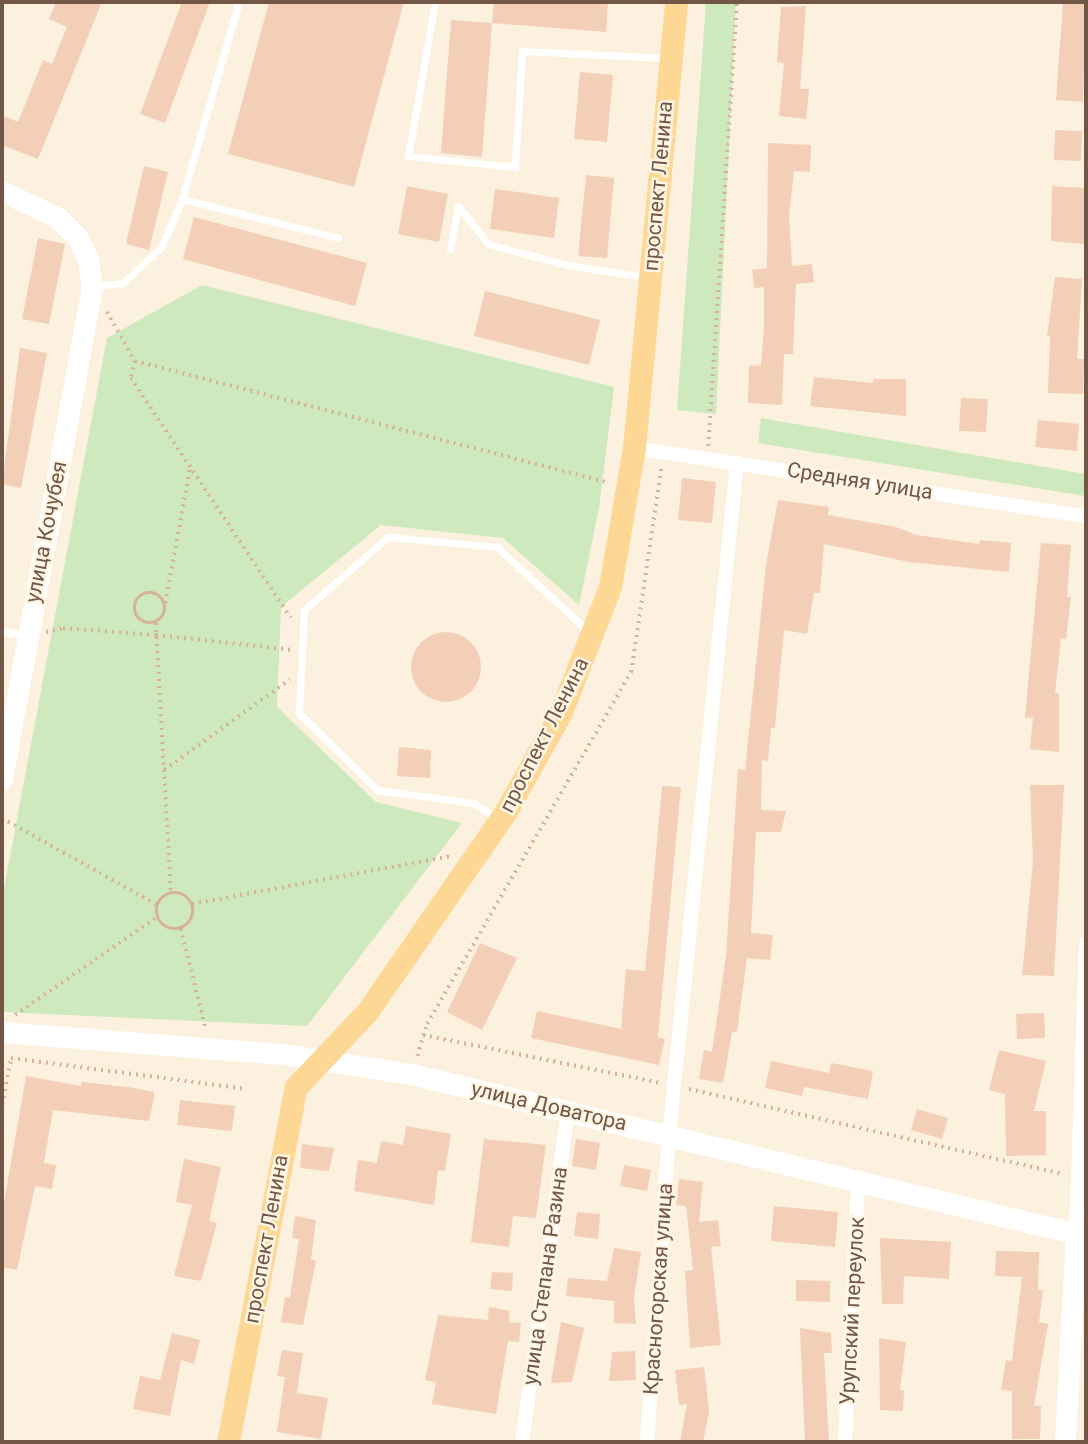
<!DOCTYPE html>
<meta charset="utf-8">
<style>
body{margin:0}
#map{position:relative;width:1088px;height:1444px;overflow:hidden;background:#fcf1de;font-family:Roboto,sans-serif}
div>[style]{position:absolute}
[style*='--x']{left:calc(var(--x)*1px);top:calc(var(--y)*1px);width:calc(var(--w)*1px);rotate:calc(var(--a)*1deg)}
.green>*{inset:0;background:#cee9bd}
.building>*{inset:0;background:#f2cfb6}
.round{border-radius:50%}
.path>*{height:3.5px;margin-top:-1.75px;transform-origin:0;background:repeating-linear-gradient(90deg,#d6b299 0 2px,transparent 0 7px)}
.path>.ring{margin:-1.75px;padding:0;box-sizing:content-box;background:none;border:3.5px solid #d6b299;border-radius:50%}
.lane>*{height:7px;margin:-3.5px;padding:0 3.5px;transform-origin:3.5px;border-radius:3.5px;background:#fff}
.street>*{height:14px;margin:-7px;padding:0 7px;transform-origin:7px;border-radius:7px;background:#fff}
.secondary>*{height:21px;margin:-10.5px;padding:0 10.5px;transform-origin:10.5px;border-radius:10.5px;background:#fff}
.primary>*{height:23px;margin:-11.5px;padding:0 11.5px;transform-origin:11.5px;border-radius:11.5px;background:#fdd895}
span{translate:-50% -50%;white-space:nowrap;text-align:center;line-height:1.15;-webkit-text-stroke:5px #fff5e5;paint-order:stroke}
.street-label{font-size:21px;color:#725746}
.frame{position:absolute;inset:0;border:4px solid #725746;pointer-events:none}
</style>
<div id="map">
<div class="green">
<i style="clip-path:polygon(706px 2px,736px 2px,716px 414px,677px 410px)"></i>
<i style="clip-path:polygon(202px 285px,614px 387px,599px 508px,579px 605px,503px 538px,381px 525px,281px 607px,277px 707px,376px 802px,462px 823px,307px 1026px,2px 1012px,2px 899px,107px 338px)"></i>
<i style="clip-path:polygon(761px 418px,1085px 474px,1085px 496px,758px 443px)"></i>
</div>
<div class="building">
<i style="clip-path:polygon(56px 2px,102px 2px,38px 159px,2px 145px,2px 115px,18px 122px,43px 60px,52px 64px,67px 27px,49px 19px)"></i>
<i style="clip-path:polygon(182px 2px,210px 2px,165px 123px,140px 114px)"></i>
<i style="clip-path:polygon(269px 2px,404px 2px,354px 187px,228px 154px)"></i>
<i style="clip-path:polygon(494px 2px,608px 2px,606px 32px,492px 23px)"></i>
<i style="clip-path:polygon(1063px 2px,1086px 2px,1083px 102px,1056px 100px)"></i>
<i style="clip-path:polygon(806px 6px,800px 89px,809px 89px,806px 119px,779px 116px,784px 63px,777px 62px,781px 7px)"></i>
<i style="clip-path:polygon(451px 20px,492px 23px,482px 157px,441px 153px)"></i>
<i style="clip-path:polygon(580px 72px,613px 75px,607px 142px,574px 139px)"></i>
<i style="clip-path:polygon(1055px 130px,1082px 131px,1081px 161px,1054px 160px)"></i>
<i style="clip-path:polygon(768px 143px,811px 145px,810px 172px,794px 171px,789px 217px,792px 266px,812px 264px,814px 282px,796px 284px,793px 354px,784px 354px,782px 405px,748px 403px,749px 365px,761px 366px,764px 327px,764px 287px,754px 288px,752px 270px,767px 268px)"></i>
<i style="clip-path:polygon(144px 166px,168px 172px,149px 250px,126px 244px)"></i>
<i style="clip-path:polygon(586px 175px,614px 178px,607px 258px,578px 256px)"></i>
<i style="clip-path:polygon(407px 186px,448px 194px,439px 242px,398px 234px)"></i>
<i style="clip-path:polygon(1052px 186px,1086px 188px,1086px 244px,1051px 241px)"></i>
<i style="clip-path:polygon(495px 189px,559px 198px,554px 238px,490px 229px)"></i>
<i style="clip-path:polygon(194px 217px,367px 263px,355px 306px,183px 259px)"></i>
<i style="clip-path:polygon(38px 238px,65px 244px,49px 324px,22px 319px)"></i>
<i style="clip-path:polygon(1055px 277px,1082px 279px,1077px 359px,1084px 359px,1083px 394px,1048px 393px,1050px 336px,1047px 336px)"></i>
<i style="clip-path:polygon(485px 291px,600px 320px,589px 365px,474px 336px)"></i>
<i style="clip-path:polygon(20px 348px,47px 353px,21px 488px,2px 484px)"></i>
<i style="clip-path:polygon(814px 377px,873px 383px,873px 379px,906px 379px,906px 416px,810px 406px)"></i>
<i style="clip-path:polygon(961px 398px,988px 399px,986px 432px,959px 431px)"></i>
<i style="clip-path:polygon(1038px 420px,1079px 424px,1077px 451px,1035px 447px)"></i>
<i style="clip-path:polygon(682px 478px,716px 482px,712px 523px,678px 520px)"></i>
<i style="clip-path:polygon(778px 500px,829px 507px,828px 515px,896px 527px,917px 535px,979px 544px,980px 540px,1011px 543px,1009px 572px,909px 562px,824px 544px,820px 593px,814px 593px,807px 634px,784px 630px,775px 728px,771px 728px,768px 761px,762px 760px,761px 810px,786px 811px,781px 832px,756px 832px,751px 933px,773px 935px,770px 960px,747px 958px,737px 1032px,732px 1032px,723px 1083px,699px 1079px,704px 1050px,712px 1052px,726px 955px,738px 769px,745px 770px,766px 565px)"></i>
<i style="clip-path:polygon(1041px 543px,1071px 545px,1067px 597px,1071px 597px,1066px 639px,1061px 638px,1055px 693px,1059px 693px,1059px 752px,1030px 749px,1033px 718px,1025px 718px)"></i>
<i class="round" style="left:411px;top:632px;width:70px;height:70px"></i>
<i style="clip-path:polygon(399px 747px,431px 750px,430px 778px,397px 776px)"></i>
<i style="clip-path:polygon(1030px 785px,1064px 785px,1054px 976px,1022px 975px,1033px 862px)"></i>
<i style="clip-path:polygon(662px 786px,681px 787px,658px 1037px,665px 1039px,659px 1065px,531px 1038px,537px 1011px,621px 1029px,626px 969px,645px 971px)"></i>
<i style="clip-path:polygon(480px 943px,517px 958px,482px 1030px,447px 1012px)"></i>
<i style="clip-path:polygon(1044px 1013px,1045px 1038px,1017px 1039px,1016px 1014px)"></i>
<i style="clip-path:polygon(999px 1050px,1046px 1061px,1034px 1111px,1046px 1111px,1046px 1155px,1006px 1156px,1005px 1094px,989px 1090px)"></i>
<i style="clip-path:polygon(771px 1061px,829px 1073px,831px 1063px,873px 1071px,868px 1099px,804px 1087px,802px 1096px,765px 1088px)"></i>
<i style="clip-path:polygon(26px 1076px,81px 1086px,82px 1082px,128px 1087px,154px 1092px,154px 1098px,149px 1121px,53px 1110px,44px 1163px,56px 1165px,52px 1189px,35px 1186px,17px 1270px,2px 1267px,2px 1214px)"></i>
<i style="clip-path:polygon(180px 1100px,235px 1106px,232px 1131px,177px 1125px)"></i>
<i style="clip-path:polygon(917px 1109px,948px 1118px,942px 1139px,911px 1130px)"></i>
<i style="clip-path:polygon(406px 1126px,451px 1134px,445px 1171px,438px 1170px,434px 1205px,354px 1191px,358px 1160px,377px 1163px,381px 1141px,403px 1145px)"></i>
<i style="clip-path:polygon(484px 1139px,546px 1145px,536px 1218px,513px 1216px,509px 1247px,471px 1242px)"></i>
<i style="clip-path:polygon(576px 1139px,600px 1143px,596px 1170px,572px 1166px)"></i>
<i style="clip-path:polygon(302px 1144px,334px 1148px,329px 1171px,300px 1168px)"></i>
<i style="clip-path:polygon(184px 1159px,221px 1167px,209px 1221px,217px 1223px,201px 1281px,174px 1276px,192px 1205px,176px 1202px)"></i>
<i style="clip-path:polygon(624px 1165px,651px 1170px,647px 1191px,620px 1186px)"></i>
<i style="clip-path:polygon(679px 1179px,703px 1182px,699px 1222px,718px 1220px,721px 1246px,711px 1247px,721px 1345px,690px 1348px,685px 1271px,693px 1270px,686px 1206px,676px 1205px)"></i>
<i style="clip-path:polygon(774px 1206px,838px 1212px,835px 1247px,771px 1241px)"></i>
<i style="clip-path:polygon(577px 1212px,600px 1214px,598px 1239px,574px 1236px)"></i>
<i style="clip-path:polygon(295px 1216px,316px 1220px,311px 1260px,316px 1261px,303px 1325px,281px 1322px,285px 1297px,290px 1298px,299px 1239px,292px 1238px)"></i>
<i style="clip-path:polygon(880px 1238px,951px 1242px,949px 1279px,904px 1276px,903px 1304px,882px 1304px)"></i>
<i style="clip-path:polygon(614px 1248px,641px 1252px,634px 1298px,636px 1324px,614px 1323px,614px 1301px,566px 1296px,568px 1278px,607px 1281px)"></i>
<i style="clip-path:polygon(996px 1251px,1039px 1252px,1038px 1290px,1043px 1290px,1039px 1322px,1048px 1324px,1034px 1406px,1041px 1406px,1040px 1439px,1012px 1439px,1012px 1391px,1001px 1390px,1006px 1360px,1012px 1361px,1022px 1277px,995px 1276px)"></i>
<i style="clip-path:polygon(492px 1272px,513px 1273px,512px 1291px,490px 1289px)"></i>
<i style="clip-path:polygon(796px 1280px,830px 1281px,830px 1302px,796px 1301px)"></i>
<i style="clip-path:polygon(489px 1307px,510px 1311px,509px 1322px,521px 1323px,519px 1342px,508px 1341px,496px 1414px,432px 1404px,436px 1382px,425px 1380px,438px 1315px,488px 1320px)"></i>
<i style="clip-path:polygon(561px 1322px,584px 1328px,572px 1382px,551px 1383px)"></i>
<i style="clip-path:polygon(800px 1328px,831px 1333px,832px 1353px,824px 1353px,829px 1442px,805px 1442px)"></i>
<i style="clip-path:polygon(172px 1333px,200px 1340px,194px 1364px,181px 1360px,170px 1416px,133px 1409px,140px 1376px,160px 1380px)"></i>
<i style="clip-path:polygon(879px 1338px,906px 1342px,900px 1390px,904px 1390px,903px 1411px,880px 1410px)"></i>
<i style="clip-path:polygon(282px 1350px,303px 1353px,297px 1393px,328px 1398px,321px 1439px,277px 1432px,285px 1377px,277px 1376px)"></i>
<i style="clip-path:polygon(635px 1351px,636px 1380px,609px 1381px,612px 1352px)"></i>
<i style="clip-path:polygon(704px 1367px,709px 1411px,703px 1442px,680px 1442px,687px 1404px,679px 1405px,675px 1370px)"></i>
</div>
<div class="path">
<i style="--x:107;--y:312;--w:56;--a:60.3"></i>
<i style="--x:135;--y:361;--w:489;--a:14.4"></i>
<i style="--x:135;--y:361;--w:17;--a:103"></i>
<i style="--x:131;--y:378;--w:288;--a:56.3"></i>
<i style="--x:708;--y:446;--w:445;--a:-86.3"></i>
<i class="ring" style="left:135px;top:593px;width:26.5px;height:26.5px"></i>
<i style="--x:165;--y:603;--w:137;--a:-79.5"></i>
<i style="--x:156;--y:623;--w:270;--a:86.8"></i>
<i style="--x:46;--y:632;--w:17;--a:-13"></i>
<i style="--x:63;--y:628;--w:93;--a:4.3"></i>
<i style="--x:156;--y:635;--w:138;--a:6.2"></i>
<i style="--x:164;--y:770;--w:155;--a:-35.8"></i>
<i style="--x:2;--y:818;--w:178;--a:29.3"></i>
<i class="ring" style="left:157px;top:893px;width:32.5px;height:32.5px"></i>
<i style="--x:192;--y:904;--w:264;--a:-10.5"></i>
<i style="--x:181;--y:929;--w:103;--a:76"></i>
<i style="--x:15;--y:1015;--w:173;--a:-34.6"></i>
<i style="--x:423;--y:1035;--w:243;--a:11.4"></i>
<i style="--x:417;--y:1056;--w:34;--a:-73"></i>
<i style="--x:427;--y:1024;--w:407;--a:-59.9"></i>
<i style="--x:631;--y:672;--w:206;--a:-81.6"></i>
<i style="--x:689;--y:1089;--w:385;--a:12.8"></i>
<i style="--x:2;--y:1105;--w:48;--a:-79.2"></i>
<i style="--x:11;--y:1058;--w:236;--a:7.5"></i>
</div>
<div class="lane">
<i style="--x:435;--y:2;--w:156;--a:99.9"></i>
<i style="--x:408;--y:156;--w:108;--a:5.9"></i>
<i style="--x:515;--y:167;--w:116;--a:-86.5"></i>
<i style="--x:522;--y:51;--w:144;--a:2.8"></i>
<i style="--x:182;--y:199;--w:161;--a:14"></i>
<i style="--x:450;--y:249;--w:44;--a:-79.5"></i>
<i style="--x:458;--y:206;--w:48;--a:51.7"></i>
<i style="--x:488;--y:244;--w:82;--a:14.9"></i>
<i style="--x:567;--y:265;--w:80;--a:8.6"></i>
<i style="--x:94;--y:286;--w:29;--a:-6"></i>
<i style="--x:123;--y:283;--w:54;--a:-43.5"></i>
<i style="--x:162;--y:246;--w:51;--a:-66.9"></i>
<i style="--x:182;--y:199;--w:205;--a:-73.9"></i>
<i style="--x:2;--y:631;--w:23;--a:10"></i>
<i style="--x:498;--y:819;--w:30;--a:-147"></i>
<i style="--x:473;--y:803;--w:97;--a:-172.3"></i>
<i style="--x:377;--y:790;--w:110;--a:-135.4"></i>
<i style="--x:299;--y:713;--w:103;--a:-87.2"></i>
<i style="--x:304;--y:610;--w:111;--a:-41"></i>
<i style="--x:388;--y:537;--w:109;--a:5.2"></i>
<i style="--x:497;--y:547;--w:124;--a:42.7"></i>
</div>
<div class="street">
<i style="--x:634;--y:448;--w:457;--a:8.6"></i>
<i style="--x:1076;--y:1233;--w:290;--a:-88"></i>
<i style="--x:522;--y:1442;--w:336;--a:-82.1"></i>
<i style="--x:647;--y:1442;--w:308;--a:-85.9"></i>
<i style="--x:669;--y:1135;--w:676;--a:-84.23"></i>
<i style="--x:845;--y:1442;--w:261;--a:-87.1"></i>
</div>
<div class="secondary">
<i style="--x:2;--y:191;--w:62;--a:25.7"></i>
<i style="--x:58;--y:218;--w:27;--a:45"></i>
<i style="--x:77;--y:237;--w:25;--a:63"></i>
<i style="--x:88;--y:259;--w:27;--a:82"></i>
<i style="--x:92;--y:286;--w:501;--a:100.35"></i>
<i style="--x:2;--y:1032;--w:282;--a:4.5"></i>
<i style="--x:283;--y:1054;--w:130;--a:8.9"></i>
<i style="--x:411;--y:1074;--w:694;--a:13.5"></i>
<i style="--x:1065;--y:1442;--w:209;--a:-87"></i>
</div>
<div class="primary">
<i style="--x:228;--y:1442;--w:361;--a:-79.2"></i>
<i style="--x:296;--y:1087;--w:103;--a:-46.6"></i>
<i style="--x:367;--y:1012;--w:244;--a:-55.3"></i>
<i style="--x:506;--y:811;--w:113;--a:-60.9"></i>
<i style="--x:561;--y:712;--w:134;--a:-68.6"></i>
<i style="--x:610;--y:587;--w:141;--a:-80.2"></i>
<i style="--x:634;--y:448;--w:448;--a:-84.6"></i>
</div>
<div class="street-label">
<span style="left:658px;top:186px;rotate:-85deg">проспект Ленина</span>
<span style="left:860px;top:481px;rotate:9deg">Средняя улица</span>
<span style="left:46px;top:532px;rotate:-79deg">улица Кочубея</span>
<span style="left:544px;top:735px;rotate:-63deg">проспект Ленина</span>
<span style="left:549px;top:1106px;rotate:13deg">улица Доватора</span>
<span style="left:266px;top:1239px;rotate:-80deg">проспект Ленина</span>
<span style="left:545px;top:1276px;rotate:-82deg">улица Степана Разина</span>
<span style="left:658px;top:1289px;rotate:-86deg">Красногорская улица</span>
<span style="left:852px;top:1311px;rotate:-87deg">Урупский переулок</span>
</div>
<div class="frame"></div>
</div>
